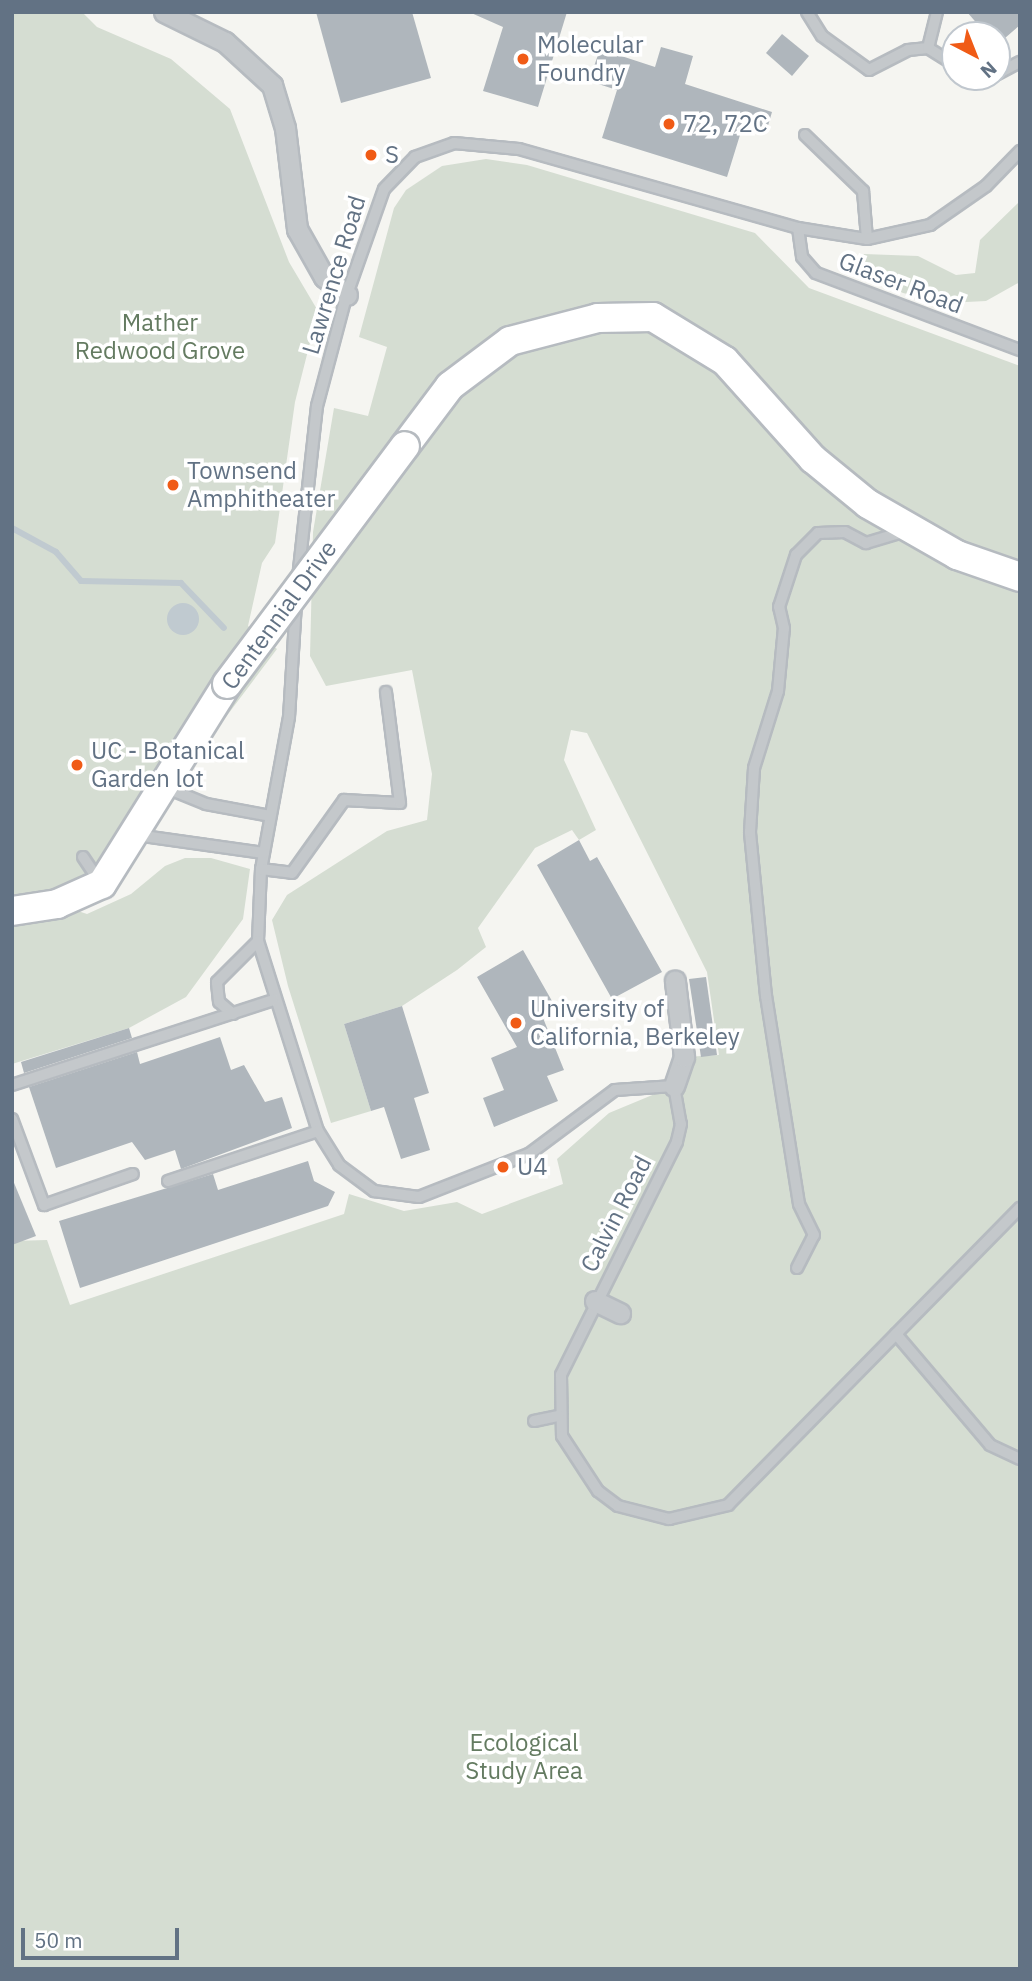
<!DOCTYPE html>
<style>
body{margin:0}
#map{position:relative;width:1032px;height:1981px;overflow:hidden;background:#f5f5f1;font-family:"IBM Plex Sans",sans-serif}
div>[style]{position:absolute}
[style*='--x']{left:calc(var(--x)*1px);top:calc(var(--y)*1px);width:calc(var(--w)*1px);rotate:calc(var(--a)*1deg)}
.green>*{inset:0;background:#d5ddd2}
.water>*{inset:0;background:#c0cad0}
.round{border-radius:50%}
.stream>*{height:6px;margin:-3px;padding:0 3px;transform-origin:3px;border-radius:3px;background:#c0cad0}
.building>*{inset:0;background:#afb6bc}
.roads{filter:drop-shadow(2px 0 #b6bbc0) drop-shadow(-2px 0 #b6bbc0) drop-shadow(0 2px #b6bbc0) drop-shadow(0 -2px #b6bbc0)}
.lane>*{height:10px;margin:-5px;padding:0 5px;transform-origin:5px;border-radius:5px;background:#c4c8cb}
.street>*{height:19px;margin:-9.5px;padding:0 9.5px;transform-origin:9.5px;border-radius:9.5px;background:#c4c8cb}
.secondary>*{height:28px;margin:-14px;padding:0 14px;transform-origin:14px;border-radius:14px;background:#fff}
.bridges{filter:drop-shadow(2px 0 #b6bbc0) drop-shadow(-2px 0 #b6bbc0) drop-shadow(0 2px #b6bbc0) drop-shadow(0 -2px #b6bbc0)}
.secondary-bridge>*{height:28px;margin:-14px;padding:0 14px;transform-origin:14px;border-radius:14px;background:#fff}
.dots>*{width:19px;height:19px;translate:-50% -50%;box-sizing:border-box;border:4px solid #fff;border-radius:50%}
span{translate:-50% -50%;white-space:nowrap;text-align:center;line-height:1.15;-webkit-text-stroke:7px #fff;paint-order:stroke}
.poi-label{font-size:24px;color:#627284}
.left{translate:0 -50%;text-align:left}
.street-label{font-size:24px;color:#627284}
.park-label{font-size:24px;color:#647b61}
.frame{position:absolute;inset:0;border:14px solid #627284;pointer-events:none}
.north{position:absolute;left:941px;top:21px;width:70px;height:70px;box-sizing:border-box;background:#fff;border:2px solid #c0c7ce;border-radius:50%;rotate:138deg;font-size:19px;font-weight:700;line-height:28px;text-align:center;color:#627284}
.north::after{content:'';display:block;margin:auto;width:24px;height:32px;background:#f05b16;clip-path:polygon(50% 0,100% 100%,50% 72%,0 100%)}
.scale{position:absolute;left:21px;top:1928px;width:158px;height:32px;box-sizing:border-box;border:4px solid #627284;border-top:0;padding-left:9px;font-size:21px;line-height:24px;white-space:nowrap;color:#627284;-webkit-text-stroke:5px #fff;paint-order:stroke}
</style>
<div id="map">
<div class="green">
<i style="clip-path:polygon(12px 12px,82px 12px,97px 27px,171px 59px,230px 109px,289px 262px,318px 311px,295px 402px,275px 543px,262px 563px,248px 626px,277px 649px,122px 855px,54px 890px,57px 904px,87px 914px,131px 894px,165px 866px,185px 858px,211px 858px,250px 869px,243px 919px,186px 997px,129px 1028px,12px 1064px)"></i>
<i style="clip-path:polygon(486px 159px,527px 165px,755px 233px,809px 288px,1020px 366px,1020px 1969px,12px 1969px,12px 1241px,47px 1240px,70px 1305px,344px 1214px,349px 1194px,404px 1211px,457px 1202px,482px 1214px,563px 1184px,557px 1159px,609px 1113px,674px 1086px,684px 1057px,719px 1055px,707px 972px,587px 733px,571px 730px,564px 760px,596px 830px,579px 840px,572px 830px,535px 848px,478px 928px,486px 947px,457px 970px,402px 1006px,344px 1024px,371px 1111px,331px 1123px,288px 986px,272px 920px,287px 895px,387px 831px,427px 820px,432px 774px,412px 670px,326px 686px,310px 656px,313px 532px,334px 408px,368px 416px,387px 347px,359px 337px,394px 208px,406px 190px,442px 166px)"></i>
<i style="clip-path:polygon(1020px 201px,1020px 282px,986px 301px,947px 303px,903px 293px,865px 275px,857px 264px,864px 254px,918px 256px,956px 275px,975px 273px,980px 240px)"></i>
</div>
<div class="water">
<i class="round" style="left:167px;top:603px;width:32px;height:32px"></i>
</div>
<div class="stream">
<i style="--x:12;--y:528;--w:50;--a:28.6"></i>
<i style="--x:56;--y:552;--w:38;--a:49"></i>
<i style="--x:81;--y:581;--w:100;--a:1.1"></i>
<i style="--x:181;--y:583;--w:62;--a:46.3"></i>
</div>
<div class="building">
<i style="clip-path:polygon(316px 12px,412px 12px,431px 78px,341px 103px)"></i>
<i style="clip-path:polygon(469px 12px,567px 12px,538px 107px,483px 91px,503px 27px)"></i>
<i style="clip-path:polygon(967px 12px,1020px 12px,1020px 25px,997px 45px,997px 35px,987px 35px)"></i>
<i style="clip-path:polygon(782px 34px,809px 56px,792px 76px,766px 53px)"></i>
<i style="clip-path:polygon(661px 47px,693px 56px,685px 84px,772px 112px,767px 129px,744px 122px,727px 177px,602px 138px,617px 90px,589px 81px,600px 49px,655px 67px)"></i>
<i style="clip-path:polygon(579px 840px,590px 861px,597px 857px,662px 972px,612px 999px,537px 865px)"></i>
<i style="clip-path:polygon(523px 950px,552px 1001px,539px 1008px,564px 1070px,547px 1076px,558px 1101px,494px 1127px,483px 1098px,504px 1090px,491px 1058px,517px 1047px,477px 977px)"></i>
<i style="clip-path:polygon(706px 977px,717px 1055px,701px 1057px,689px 979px)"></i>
<i style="clip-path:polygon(402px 1006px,429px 1093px,414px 1098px,430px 1150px,401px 1159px,384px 1107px,371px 1111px,344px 1024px)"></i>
<i style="clip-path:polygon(129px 1028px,132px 1038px,24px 1073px,21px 1062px)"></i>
<i style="clip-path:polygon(220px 1037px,231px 1070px,244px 1065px,265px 1102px,282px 1097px,292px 1128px,181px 1169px,175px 1150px,145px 1160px,132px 1142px,56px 1168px,29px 1087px,137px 1052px,140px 1064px)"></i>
<i style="clip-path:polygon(308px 1161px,314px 1181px,335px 1192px,328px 1206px,80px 1288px,59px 1221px,213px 1174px,218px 1190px)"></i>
<i style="clip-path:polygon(12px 1178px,36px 1236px,12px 1245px)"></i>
</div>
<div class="roads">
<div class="lane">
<i style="--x:807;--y:12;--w:28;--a:58"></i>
<i style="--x:822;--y:36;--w:58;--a:35.9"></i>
<i style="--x:869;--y:70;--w:44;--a:-27.1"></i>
<i style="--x:908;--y:50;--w:20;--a:-6"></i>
<i style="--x:928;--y:48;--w:32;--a:32"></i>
<i style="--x:928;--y:48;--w:37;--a:-76"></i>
<i style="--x:997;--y:74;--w:26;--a:-28"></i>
<i style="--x:805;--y:135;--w:81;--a:44"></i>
<i style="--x:863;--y:191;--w:48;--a:85.2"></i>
<i style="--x:798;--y:228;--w:29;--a:82"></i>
<i style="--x:802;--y:257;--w:21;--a:49"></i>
<i style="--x:816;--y:273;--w:218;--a:20.7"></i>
<i style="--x:298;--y:578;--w:173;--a:-83.7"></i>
<i style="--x:317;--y:406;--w:113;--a:-75.1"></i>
<i style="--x:346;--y:297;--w:114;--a:-70.6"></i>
<i style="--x:384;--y:189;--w:45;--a:-45.9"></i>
<i style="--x:415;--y:157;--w:41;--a:-19.7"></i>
<i style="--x:454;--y:143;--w:65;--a:5.3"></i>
<i style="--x:519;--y:149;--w:290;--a:15.8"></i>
<i style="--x:798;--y:228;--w:70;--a:9.1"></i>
<i style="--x:867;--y:239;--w:65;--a:-12.5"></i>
<i style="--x:930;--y:225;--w:68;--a:-34.9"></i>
<i style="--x:986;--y:186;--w:49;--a:-45.8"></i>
<i style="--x:296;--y:603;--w:114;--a:93.5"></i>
<i style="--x:289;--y:717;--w:155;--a:100.4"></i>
<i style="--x:261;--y:869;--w:72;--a:92.4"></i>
<i style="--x:258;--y:941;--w:199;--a:72.5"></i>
<i style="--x:318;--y:1131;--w:40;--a:58"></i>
<i style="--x:339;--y:1165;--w:44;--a:36.6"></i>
<i style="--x:374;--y:1191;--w:45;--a:7.6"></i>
<i style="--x:419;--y:1197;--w:118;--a:-21.4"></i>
<i style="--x:529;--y:1154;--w:107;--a:-36.7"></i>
<i style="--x:615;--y:1090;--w:59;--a:-3.9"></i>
<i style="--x:674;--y:1086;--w:39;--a:80"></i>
<i style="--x:681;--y:1124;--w:18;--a:103"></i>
<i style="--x:677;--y:1142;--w:260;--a:116.5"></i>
<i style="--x:561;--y:1375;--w:61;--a:89.1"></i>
<i style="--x:562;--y:1436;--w:66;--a:56.8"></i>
<i style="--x:598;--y:1491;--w:25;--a:37"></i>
<i style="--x:618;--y:1506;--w:53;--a:14.3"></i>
<i style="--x:669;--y:1519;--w:61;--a:-13.3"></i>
<i style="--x:728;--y:1505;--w:417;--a:-45.5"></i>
<i style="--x:167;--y:788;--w:42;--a:22.3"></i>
<i style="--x:206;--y:804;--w:65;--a:10.6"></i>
<i style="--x:136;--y:835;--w:129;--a:8"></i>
<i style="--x:83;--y:857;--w:30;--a:56"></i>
<i style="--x:261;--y:869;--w:31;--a:7"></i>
<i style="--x:292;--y:873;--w:90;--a:-54.5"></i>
<i style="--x:344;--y:800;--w:56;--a:3.1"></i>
<i style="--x:400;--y:803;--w:112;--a:-97.2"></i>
<i style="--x:233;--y:1014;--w:18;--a:-139"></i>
<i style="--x:219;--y:1002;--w:20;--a:-96"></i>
<i style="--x:217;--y:982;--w:58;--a:-45"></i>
<i style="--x:12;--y:1085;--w:274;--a:-18"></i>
<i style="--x:12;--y:1119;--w:92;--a:69.6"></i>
<i style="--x:44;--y:1205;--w:94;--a:-19.2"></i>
<i style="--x:168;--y:1181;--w:158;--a:-18.4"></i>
<i style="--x:797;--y:1268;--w:37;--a:-63"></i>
<i style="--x:814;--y:1235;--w:34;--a:-116"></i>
<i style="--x:799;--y:1204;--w:211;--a:-99"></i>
<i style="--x:766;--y:996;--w:165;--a:-95.6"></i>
<i style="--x:750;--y:832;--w:64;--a:-86.4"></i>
<i style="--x:754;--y:768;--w:81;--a:-72.7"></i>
<i style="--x:778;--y:691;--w:63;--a:-84.6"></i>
<i style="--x:784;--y:628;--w:22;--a:-103"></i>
<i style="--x:779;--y:607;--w:55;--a:-71.9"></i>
<i style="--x:796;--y:555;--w:31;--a:-45"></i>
<i style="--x:818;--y:533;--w:27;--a:-2"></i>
<i style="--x:845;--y:532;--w:24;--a:28"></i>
<i style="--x:866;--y:543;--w:42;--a:-16.7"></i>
<i style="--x:896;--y:1334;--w:145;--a:49.7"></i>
<i style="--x:990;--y:1445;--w:33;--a:25"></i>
<i style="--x:534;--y:1421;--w:25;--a:-12"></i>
</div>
<div class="street">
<i style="--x:164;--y:12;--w:68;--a:26.2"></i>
<i style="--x:225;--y:42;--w:64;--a:42.5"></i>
<i style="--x:272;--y:85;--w:45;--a:73.2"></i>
<i style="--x:285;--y:128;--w:102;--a:83.2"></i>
<i style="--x:297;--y:229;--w:55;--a:60.6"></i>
<i style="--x:324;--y:277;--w:29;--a:38"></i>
<i style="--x:674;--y:1086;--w:31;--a:-71"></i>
<i style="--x:684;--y:1057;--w:77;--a:-96.8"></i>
<i style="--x:595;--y:1301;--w:28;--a:26"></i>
</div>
<div class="secondary">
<i style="--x:405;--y:446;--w:75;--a:-53.1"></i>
<i style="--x:450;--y:386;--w:75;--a:-36.9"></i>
<i style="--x:510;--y:341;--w:91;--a:-14.6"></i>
<i style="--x:598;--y:318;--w:55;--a:-1"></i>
<i style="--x:653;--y:317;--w:84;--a:31.4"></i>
<i style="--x:725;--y:361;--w:132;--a:48.1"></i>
<i style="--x:813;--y:459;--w:71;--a:39.3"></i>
<i style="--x:868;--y:504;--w:103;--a:29.8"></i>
<i style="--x:957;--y:555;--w:67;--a:19.2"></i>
<i style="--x:12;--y:911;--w:46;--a:-8.8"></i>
<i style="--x:57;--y:904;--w:49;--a:-24"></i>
<i style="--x:102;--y:884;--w:236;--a:-58"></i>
</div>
</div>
<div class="bridges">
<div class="secondary-bridge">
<i style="--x:227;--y:684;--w:297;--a:-53.2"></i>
</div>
</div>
<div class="dots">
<i style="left:523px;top:59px;background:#f05b16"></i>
<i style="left:669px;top:124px;background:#f05b16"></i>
<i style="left:371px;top:155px;background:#f05b16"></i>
<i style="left:173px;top:485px;background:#f05b16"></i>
<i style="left:77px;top:765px;background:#f05b16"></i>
<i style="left:516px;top:1023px;background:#f05b16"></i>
<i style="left:503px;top:1167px;background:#f05b16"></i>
</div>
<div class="poi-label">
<span class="left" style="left:537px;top:59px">Molecular<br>Foundry</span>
<span class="left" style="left:683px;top:124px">72, 72C</span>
<span class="left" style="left:385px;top:155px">S</span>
<span class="left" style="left:187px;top:485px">Townsend<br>Amphitheater</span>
<span class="left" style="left:91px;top:765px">UC - Botanical<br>Garden lot</span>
<span class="left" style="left:530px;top:1023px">University of<br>California, Berkeley</span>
<span class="left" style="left:517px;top:1167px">U4</span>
</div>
<div class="street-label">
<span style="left:334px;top:275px;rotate:-73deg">Lawrence Road</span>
<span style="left:901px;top:283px;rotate:21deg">Glaser Road</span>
<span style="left:279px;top:615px;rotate:-54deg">Centennial Drive</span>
<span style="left:616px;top:1214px;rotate:-63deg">Calvin Road</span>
</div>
<div class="park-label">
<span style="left:160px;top:337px">Mather<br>Redwood Grove</span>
<span style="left:524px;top:1757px">Ecological<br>Study Area</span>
</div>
<div class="frame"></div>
<div class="north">N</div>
<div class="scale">50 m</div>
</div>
